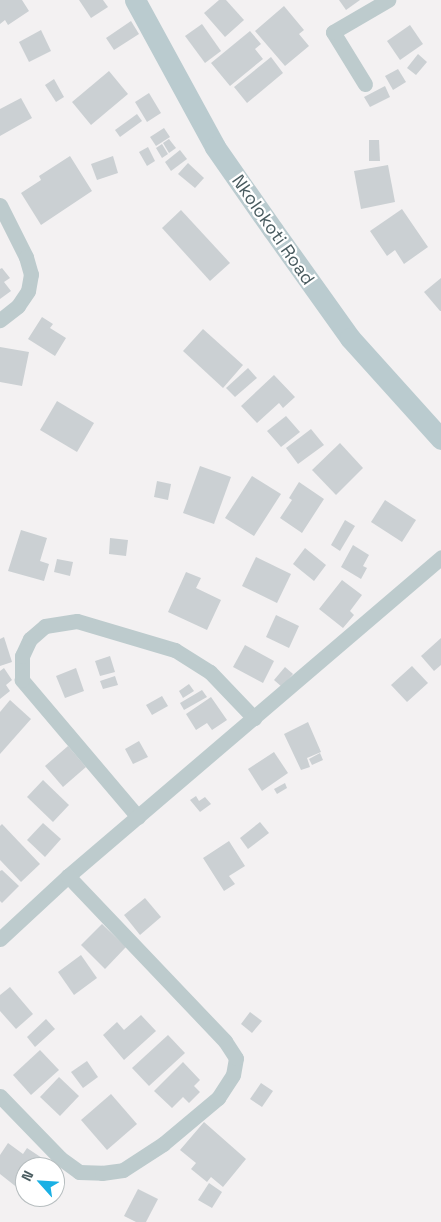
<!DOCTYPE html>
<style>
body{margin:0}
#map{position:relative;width:441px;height:1222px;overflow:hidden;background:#f3f1f2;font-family:"Space Grotesk",sans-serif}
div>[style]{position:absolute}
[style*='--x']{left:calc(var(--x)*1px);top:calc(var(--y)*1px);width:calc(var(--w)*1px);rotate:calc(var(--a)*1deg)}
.building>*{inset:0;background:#cbd0d3}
.minor>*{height:15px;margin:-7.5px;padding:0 7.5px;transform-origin:7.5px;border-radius:7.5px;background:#bdcbcd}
.secondary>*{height:21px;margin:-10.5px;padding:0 10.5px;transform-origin:10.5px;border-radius:10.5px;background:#bacbcf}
span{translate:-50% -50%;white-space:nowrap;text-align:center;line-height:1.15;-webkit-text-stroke:4.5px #fff;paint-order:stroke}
.street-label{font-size:18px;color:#495b5f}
.north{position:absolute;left:15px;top:1157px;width:50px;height:50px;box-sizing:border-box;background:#fff;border:1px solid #b6bdbf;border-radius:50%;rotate:296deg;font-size:14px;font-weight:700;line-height:20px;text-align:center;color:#495b5f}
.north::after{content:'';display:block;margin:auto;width:18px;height:22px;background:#1ab0e4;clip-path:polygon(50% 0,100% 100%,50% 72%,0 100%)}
</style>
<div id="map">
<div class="building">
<i style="clip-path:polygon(0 0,22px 0,29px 11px,8px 25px,5px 20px,0 24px)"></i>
<i style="clip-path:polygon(79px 0,103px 0,108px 7px,91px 18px)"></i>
<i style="clip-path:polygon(219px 0,226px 0,244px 20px,225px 37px,204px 13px)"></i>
<i style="clip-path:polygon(339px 0,360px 0,346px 10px)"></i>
<i style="clip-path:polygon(284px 6px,304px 30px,299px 34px,309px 46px,285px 66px,255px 31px)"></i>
<i style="clip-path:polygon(131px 21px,139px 34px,114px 50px,106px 38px)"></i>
<i style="clip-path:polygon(202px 24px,221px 51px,205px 63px,185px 36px)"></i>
<i style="clip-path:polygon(410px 25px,423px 44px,400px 60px,387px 41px)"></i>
<i style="clip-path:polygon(41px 30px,51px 51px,29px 62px,19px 42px)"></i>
<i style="clip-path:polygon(250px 31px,261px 44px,255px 49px,263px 59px,230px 86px,211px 63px)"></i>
<i style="clip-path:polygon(418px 54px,427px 62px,416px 75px,407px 68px)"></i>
<i style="clip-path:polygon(271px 57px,283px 73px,247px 103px,234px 87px)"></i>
<i style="clip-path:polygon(398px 69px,406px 82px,393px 90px,385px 76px)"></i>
<i style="clip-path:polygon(109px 71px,128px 94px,91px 125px,72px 102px)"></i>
<i style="clip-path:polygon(54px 79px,64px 97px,56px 102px,45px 85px)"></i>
<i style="clip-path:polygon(385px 86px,390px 97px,370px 107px,364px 97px)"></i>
<i style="clip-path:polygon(149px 93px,161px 113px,147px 122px,135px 102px)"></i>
<i style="clip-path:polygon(21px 98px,32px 118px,0 136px,0 109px)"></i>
<i style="clip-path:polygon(137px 114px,142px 121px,120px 137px,115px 130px)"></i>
<i style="clip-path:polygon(164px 128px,170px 137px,156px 146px,150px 137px)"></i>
<i style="clip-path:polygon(169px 139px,176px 148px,169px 153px,163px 143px)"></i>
<i style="clip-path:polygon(369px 140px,379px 140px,380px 161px,369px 161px)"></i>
<i style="clip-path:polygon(162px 144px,168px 154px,162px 158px,156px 148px)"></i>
<i style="clip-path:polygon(148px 147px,155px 161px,147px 166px,139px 152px)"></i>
<i style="clip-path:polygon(180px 150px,187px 159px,171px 171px,165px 162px)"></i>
<i style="clip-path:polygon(70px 156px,92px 191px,41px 225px,21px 193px,41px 180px,39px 176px)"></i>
<i style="clip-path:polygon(113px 156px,118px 173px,97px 180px,91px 164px)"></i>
<i style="clip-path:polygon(188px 163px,204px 178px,195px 188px,178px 174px)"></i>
<i style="clip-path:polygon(388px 165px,395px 202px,361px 209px,354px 171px)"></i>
<i style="clip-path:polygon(402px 209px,428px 247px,404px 264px,395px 250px,387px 256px,370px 231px)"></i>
<i style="clip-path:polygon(181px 210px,230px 263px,210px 281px,162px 228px)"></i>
<i style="clip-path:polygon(2px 268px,10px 278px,4px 282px,11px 291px,0 299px,0 269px)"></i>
<i style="clip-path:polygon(441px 278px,441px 311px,440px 311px,424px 292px)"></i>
<i style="clip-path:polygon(42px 317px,53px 324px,50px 328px,66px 338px,55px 356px,28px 339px)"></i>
<i style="clip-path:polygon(203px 329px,243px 365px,223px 388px,183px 351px)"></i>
<i style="clip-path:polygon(0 347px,29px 352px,22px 386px,0 382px)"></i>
<i style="clip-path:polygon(248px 368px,257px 378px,235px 397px,226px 388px)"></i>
<i style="clip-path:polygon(274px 375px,295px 397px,283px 408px,279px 403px,257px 423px,241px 406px)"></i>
<i style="clip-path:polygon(57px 401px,94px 423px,77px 452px,40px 430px)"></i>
<i style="clip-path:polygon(286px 416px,300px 432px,281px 447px,267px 431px)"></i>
<i style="clip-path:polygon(311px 429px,324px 445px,298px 464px,286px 448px)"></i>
<i style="clip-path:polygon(340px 443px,363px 468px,336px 495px,312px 470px)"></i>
<i style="clip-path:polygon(200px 466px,231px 477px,214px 524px,183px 513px)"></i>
<i style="clip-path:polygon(252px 476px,281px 494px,254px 536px,225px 518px)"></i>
<i style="clip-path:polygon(157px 481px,171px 484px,168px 500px,154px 497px)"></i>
<i style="clip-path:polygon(299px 482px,324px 499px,302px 533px,280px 518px,292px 500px,289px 498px)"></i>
<i style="clip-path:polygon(385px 500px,416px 520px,402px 542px,371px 522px)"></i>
<i style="clip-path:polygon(345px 520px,355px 526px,340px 551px,331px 545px)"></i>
<i style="clip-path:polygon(21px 530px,47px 538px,40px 561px,49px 564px,44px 581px,8px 571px)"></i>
<i style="clip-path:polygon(110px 538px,128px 540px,126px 556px,109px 554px)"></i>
<i style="clip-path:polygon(353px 545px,369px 555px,363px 566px,367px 568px,361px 579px,341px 567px)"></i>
<i style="clip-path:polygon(305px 548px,326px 565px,314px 581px,293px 564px)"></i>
<i style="clip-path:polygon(256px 557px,291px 574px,277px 603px,242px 586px)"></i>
<i style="clip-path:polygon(57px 559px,73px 562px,70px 576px,54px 572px)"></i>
<i style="clip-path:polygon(186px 572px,201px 578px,196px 588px,221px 600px,207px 630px,168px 612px)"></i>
<i style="clip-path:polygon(342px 580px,362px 595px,350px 611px,354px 615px,343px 628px,319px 609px)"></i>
<i style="clip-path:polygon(276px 615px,299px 626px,289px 648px,266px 637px)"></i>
<i style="clip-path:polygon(4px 637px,12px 662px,0 666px,0 639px)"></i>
<i style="clip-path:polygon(441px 638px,441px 665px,434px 671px,421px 656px)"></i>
<i style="clip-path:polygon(245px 645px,274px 661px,263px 683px,233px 667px)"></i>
<i style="clip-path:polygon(110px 656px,115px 672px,100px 676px,95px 661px)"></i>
<i style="clip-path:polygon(412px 666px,428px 683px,407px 702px,391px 685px)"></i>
<i style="clip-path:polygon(285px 667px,293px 674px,282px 687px,274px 680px)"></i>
<i style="clip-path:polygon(4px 668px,12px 680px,6px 685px,10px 691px,0 699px,0 671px)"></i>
<i style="clip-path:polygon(76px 668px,84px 691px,65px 698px,56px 676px)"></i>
<i style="clip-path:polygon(115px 676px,118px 685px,103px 689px,100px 681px)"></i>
<i style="clip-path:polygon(189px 684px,194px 691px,183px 698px,179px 691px)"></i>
<i style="clip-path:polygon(202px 690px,207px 697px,184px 710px,180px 703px)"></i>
<i style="clip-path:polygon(162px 696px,168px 706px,152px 715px,146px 705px)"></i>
<i style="clip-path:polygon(211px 697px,227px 720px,212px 730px,207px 723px,196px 730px,186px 714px)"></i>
<i style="clip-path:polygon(10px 700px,31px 719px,0 754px,0 712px)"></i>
<i style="clip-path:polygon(308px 722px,321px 752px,307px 758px,310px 767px,301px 770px,284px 734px)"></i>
<i style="clip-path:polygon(139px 741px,148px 757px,133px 764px,125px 749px)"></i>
<i style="clip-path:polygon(68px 746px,86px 767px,63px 787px,45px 766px)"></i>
<i style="clip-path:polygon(274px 752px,288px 773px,262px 791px,248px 769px)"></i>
<i style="clip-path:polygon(320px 753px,323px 760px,312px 765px,309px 759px)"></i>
<i style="clip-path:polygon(43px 780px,69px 805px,53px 822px,27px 797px)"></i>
<i style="clip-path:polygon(285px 783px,287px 788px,277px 794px,274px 789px)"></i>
<i style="clip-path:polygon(196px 796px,199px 801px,205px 797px,211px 804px,200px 812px,190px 800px)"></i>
<i style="clip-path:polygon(260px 822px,269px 833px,248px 849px,240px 838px)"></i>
<i style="clip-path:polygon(43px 823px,61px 839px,45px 857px,27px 840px)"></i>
<i style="clip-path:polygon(2px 824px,40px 864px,21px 882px,0 860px,0 826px)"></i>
<i style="clip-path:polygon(229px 841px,245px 866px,229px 876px,235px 884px,224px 891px,203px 858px)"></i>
<i style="clip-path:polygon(2px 870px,19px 886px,2px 903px,0 901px,0 871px)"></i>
<i style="clip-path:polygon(145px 898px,161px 917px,140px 935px,124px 915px)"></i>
<i style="clip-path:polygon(102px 924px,126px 947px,105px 969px,81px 945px)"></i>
<i style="clip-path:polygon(81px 955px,97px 978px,74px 995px,58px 972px)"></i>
<i style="clip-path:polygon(10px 987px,33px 1014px,16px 1029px,0 1011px,0 995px)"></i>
<i style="clip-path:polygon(250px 1012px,262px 1021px,252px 1033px,241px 1024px)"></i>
<i style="clip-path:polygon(141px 1015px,156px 1031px,124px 1060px,103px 1035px,117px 1022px,124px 1030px)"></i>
<i style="clip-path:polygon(46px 1019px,55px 1029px,35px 1047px,27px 1037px)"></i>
<i style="clip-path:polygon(168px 1035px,185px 1053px,149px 1086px,132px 1068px)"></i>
<i style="clip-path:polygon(40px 1050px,59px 1070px,31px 1095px,13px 1075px)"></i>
<i style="clip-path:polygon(87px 1061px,98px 1077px,83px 1088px,71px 1072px)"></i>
<i style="clip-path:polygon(183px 1062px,200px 1080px,194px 1086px,200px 1092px,189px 1103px,183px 1097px,172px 1108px,154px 1091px)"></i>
<i style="clip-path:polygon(59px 1077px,79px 1096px,60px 1116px,40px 1097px)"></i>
<i style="clip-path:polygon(261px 1083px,273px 1091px,262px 1107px,250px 1099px)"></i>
<i style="clip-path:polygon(111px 1094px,137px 1124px,107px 1150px,81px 1120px)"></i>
<i style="clip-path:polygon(204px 1122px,246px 1159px,223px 1187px,211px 1177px,207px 1182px,191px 1169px,196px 1163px,180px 1150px)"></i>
<i style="clip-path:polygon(8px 1143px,23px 1154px,27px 1148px,42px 1158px,35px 1167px,25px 1167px,25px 1181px,19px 1189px,0 1174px,0 1155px)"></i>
<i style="clip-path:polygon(209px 1183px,222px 1192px,212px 1208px,198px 1200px)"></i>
<i style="clip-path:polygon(138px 1189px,158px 1199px,146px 1222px,136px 1222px,124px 1216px)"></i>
</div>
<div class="minor">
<i style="--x:365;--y:84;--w:61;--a:-121.6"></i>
<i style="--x:333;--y:32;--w:64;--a:-30.2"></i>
<i style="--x:0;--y:205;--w:58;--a:63.4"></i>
<i style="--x:26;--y:257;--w:18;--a:74"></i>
<i style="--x:31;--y:274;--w:17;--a:100"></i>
<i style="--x:28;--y:291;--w:18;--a:124"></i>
<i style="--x:18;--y:306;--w:23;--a:142"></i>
<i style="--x:138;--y:817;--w:180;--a:-130.3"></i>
<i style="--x:22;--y:680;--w:24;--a:-90"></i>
<i style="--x:22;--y:656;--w:19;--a:-65"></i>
<i style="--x:30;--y:639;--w:20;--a:-41"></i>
<i style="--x:45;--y:626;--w:32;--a:-9"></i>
<i style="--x:77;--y:621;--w:102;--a:16.5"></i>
<i style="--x:175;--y:650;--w:41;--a:32.2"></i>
<i style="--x:210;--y:672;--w:64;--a:46.3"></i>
<i style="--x:0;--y:939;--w:93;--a:-42.8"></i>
<i style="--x:68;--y:876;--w:491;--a:-40.5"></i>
<i style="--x:0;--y:1096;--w:86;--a:45.9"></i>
<i style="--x:60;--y:1158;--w:24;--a:36"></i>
<i style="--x:79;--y:1172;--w:23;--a:2"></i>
<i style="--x:102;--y:1173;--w:21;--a:-8"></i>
<i style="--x:123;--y:1170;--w:48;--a:-33"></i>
<i style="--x:163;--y:1144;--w:72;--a:-39.9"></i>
<i style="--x:218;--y:1098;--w:27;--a:-57"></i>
<i style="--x:233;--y:1075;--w:17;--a:-80"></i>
<i style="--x:236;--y:1058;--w:20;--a:-123"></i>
<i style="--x:225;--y:1041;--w:228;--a:-133.6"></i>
</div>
<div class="secondary">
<i style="--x:135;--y:0;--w:167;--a:61.4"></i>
<i style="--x:215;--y:147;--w:101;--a:55.1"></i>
<i style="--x:273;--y:230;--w:133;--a:54.5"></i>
<i style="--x:350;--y:338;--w:136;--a:48"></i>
</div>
<div class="street-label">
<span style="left:273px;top:230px;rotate:55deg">Nkolokoti Road</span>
</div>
<div class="north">N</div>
</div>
